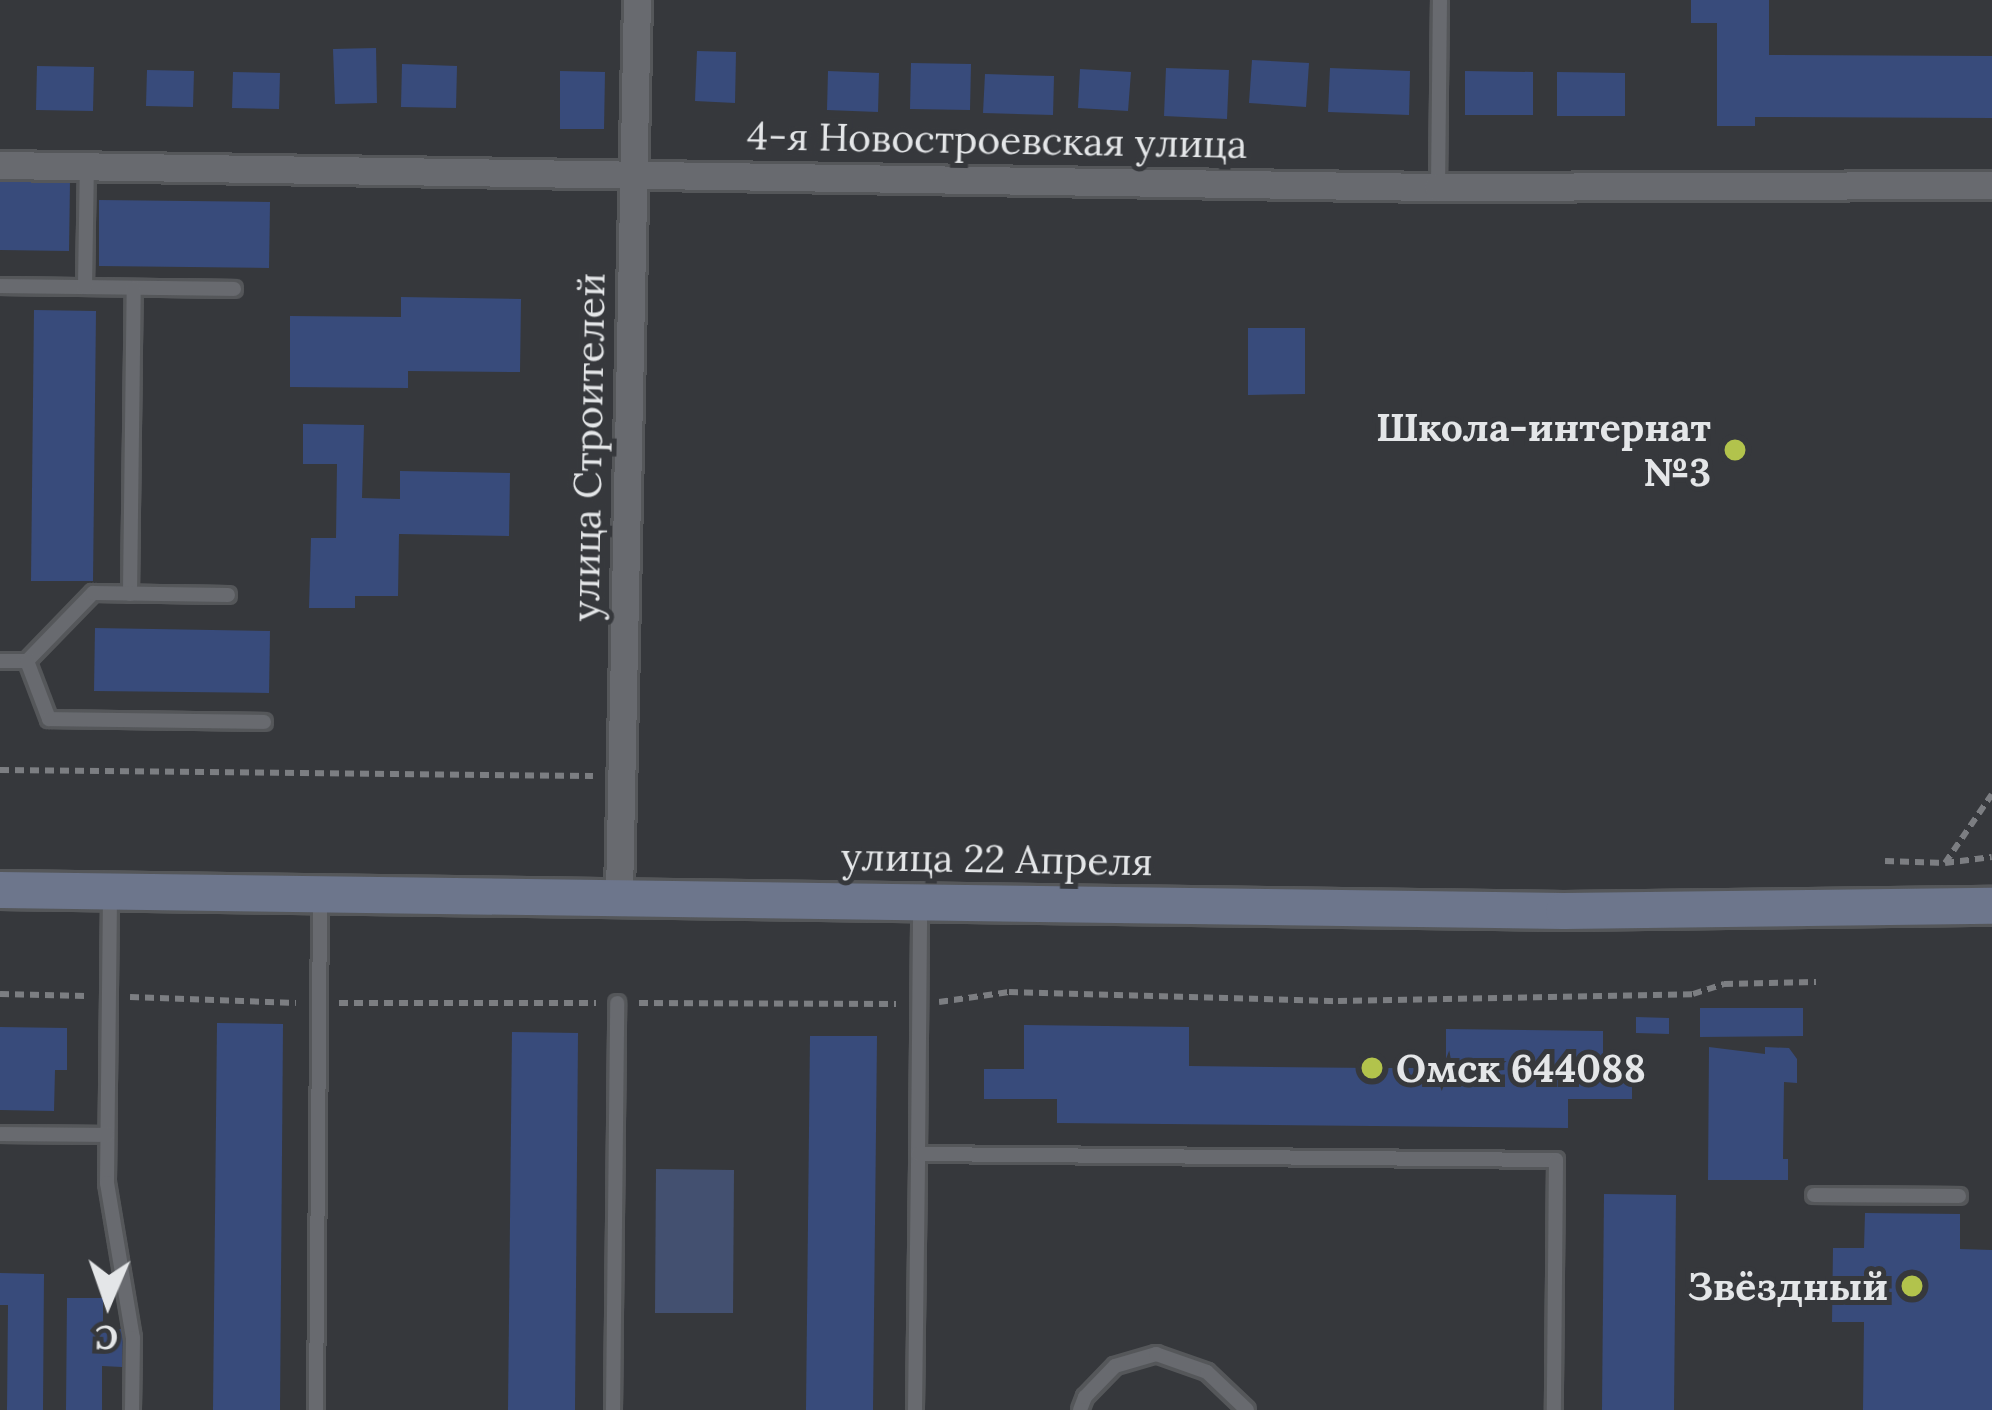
<!DOCTYPE html>
<meta charset="utf-8">
<style>
body{margin:0}
#map{position:relative;width:1992px;height:1410px;overflow:hidden;background:#36383c;font-family:Lora,serif}
div>[style]{position:absolute}
[style*='--x']{left:calc(var(--x)*1px);top:calc(var(--y)*1px);width:calc(var(--w)*1px);rotate:calc(var(--a)*1deg)}
.green>*{inset:0;background:#435070}
.building>*{inset:0;background:#384b7b}
.path>*{height:6px;margin-top:-3px;transform-origin:0;background:repeating-linear-gradient(90deg,#7c7e82 0 9px,transparent 0 15px)}
.roads{filter:drop-shadow(3px 0 #55575a) drop-shadow(-3px 0 #55575a) drop-shadow(0 3px #55575a) drop-shadow(0 -3px #55575a)}
.lane>*{height:14px;margin:-7px;padding:0 7px;transform-origin:7px;border-radius:7px;background:#686a6f}
.street>*{height:27px;margin:-13.5px;padding:0 13.5px;transform-origin:13.5px;border-radius:13.5px;background:#686a6f}
.secondary>*{height:36px;margin:-18px;padding:0 18px;transform-origin:18px;border-radius:18px;background:#6d768c}
.dots>*{width:33px;height:33px;translate:-50% -50%;box-sizing:border-box;border:6px solid #36383c;border-radius:50%}
span{translate:-50% -50%;white-space:nowrap;text-align:center;line-height:1.15;-webkit-text-stroke:10px #36383c;paint-order:stroke}
.street-label{font-size:39px;color:#e4e6e8}
.poi-label{font-size:39px;color:#e4e6e8;font-weight:700}
.right{translate:-100% -50%;text-align:right}
.left{translate:0 -50%;text-align:left}
.north{position:absolute;left:48px;top:1242px;width:120px;height:120px;-webkit-text-stroke:9px #36383c;paint-order:stroke;rotate:182deg;font-size:33px;font-weight:700;line-height:48px;text-align:center;color:#e4e6e8}
.north::after{content:'';display:block;margin:auto;width:42px;height:54px;background:#e4e6e8;clip-path:polygon(50% 0,100% 100%,50% 72%,0 100%)}
</style>
<div id="map">
<div class="green">
<i style="clip-path:polygon(656px 1169px,734px 1170px,733px 1313px,655px 1313px)"></i>
</div>
<div class="building">
<i style="clip-path:polygon(1691px 0,1769px 0,1769px 55px,1992px 56px,1992px 118px,1755px 117px,1755px 126px,1717px 126px,1717px 23px,1691px 23px)"></i>
<i style="clip-path:polygon(376px 48px,377px 103px,335px 104px,333px 49px)"></i>
<i style="clip-path:polygon(697px 51px,736px 52px,735px 103px,695px 101px)"></i>
<i style="clip-path:polygon(1252px 60px,1309px 63px,1306px 107px,1249px 103px)"></i>
<i style="clip-path:polygon(911px 63px,971px 64px,970px 110px,910px 109px)"></i>
<i style="clip-path:polygon(402px 64px,457px 66px,456px 108px,401px 107px)"></i>
<i style="clip-path:polygon(37px 66px,94px 67px,93px 111px,36px 110px)"></i>
<i style="clip-path:polygon(1166px 68px,1229px 70px,1227px 119px,1164px 116px)"></i>
<i style="clip-path:polygon(1330px 68px,1410px 71px,1409px 115px,1328px 112px)"></i>
<i style="clip-path:polygon(1080px 69px,1131px 72px,1128px 111px,1078px 108px)"></i>
<i style="clip-path:polygon(147px 70px,194px 71px,193px 107px,146px 106px)"></i>
<i style="clip-path:polygon(560px 71px,605px 72px,604px 129px,560px 129px)"></i>
<i style="clip-path:polygon(828px 71px,879px 73px,878px 112px,827px 110px)"></i>
<i style="clip-path:polygon(1465px 71px,1533px 72px,1533px 115px,1465px 115px)"></i>
<i style="clip-path:polygon(233px 72px,280px 73px,279px 109px,232px 108px)"></i>
<i style="clip-path:polygon(1557px 72px,1625px 73px,1625px 116px,1557px 116px)"></i>
<i style="clip-path:polygon(985px 74px,1054px 76px,1053px 115px,983px 113px)"></i>
<i style="clip-path:polygon(0 180px,70px 180px,69px 251px,0 250px)"></i>
<i style="clip-path:polygon(99px 200px,270px 202px,269px 268px,99px 266px)"></i>
<i style="clip-path:polygon(401px 297px,521px 299px,520px 372px,408px 371px,408px 388px,290px 387px,290px 316px,401px 317px)"></i>
<i style="clip-path:polygon(34px 310px,96px 311px,93px 581px,31px 581px)"></i>
<i style="clip-path:polygon(1248px 328px,1305px 328px,1305px 394px,1248px 395px)"></i>
<i style="clip-path:polygon(303px 424px,364px 425px,362px 498px,400px 499px,400px 471px,510px 473px,509px 536px,399px 534px,398px 596px,355px 596px,355px 608px,309px 608px,311px 538px,336px 538px,337px 464px,303px 464px)"></i>
<i style="clip-path:polygon(95px 628px,270px 631px,269px 693px,94px 691px)"></i>
<i style="clip-path:polygon(1700px 1008px,1803px 1008px,1803px 1036px,1700px 1037px)"></i>
<i style="clip-path:polygon(1636px 1017px,1669px 1018px,1669px 1034px,1636px 1033px)"></i>
<i style="clip-path:polygon(217px 1023px,283px 1024px,280px 1410px,213px 1410px)"></i>
<i style="clip-path:polygon(1024px 1025px,1189px 1027px,1189px 1066px,1372px 1068px,1446px 1068px,1446px 1029px,1603px 1031px,1603px 1075px,1632px 1073px,1632px 1099px,1568px 1099px,1568px 1128px,1057px 1123px,1057px 1099px,984px 1099px,984px 1069px,1024px 1069px)"></i>
<i style="clip-path:polygon(0 1027px,67px 1028px,67px 1070px,55px 1070px,54px 1111px,0 1110px)"></i>
<i style="clip-path:polygon(512px 1032px,578px 1033px,575px 1410px,508px 1410px)"></i>
<i style="clip-path:polygon(810px 1036px,877px 1036px,873px 1410px,806px 1410px)"></i>
<i style="clip-path:polygon(1709px 1047px,1765px 1054px,1765px 1047px,1789px 1048px,1797px 1059px,1797px 1083px,1784px 1082px,1783px 1159px,1788px 1159px,1788px 1180px,1708px 1180px)"></i>
<i style="clip-path:polygon(1604px 1194px,1676px 1195px,1674px 1410px,1602px 1410px)"></i>
<i style="clip-path:polygon(1865px 1213px,1960px 1214px,1960px 1249px,1992px 1250px,1992px 1410px,1863px 1410px,1864px 1322px,1832px 1322px,1833px 1248px,1864px 1248px)"></i>
<i style="clip-path:polygon(0 1273px,44px 1274px,43px 1410px,7px 1410px,8px 1305px,0 1305px)"></i>
<i style="clip-path:polygon(67px 1298px,103px 1298px,103px 1329px,123px 1329px,122px 1367px,102px 1366px,102px 1410px,66px 1410px)"></i>
</div>
<div class="path">
<i style="--x:0;--y:770;--w:593;--a:0.58"></i>
<i style="--x:1885;--y:861;--w:60;--a:1.9"></i>
<i style="--x:1945;--y:863;--w:47;--a:-7.3"></i>
<i style="--x:1945;--y:863;--w:83;--a:-55.7"></i>
<i style="--x:0;--y:994;--w:86;--a:1.3"></i>
<i style="--x:130;--y:997;--w:166;--a:2.1"></i>
<i style="--x:939;--y:1002;--w:71;--a:-8.1"></i>
<i style="--x:1009;--y:992;--w:329;--a:1.6"></i>
<i style="--x:1338;--y:1001;--w:355;--a:-1.1"></i>
<i style="--x:1693;--y:994;--w:33;--a:-18"></i>
<i style="--x:1724;--y:984;--w:92;--a:-1.2"></i>
<i style="--x:339;--y:1003;--w:257;--a:0"></i>
<i style="--x:639;--y:1003;--w:257;--a:0.2"></i>
</div>
<div class="roads">
<div class="lane">
<i style="--x:1438;--y:187;--w:187;--a:-89.4"></i>
<i style="--x:0;--y:286;--w:234;--a:0.7"></i>
<i style="--x:85;--y:287;--w:121;--a:-89.1"></i>
<i style="--x:130;--y:594;--w:306;--a:-89.3"></i>
<i style="--x:0;--y:661;--w:27;--a:0"></i>
<i style="--x:27;--y:661;--w:95;--a:-45.9"></i>
<i style="--x:93;--y:593;--w:135;--a:0.8"></i>
<i style="--x:27;--y:661;--w:62;--a:69.2"></i>
<i style="--x:49;--y:719;--w:215;--a:0.8"></i>
<i style="--x:110;--y:896;--w:287;--a:90.6"></i>
<i style="--x:107;--y:1183;--w:157;--a:80.5"></i>
<i style="--x:133;--y:1338;--w:72;--a:90.8"></i>
<i style="--x:0;--y:1134;--w:107;--a:0.5"></i>
<i style="--x:918;--y:1154;--w:247;--a:-89.5"></i>
<i style="--x:1814;--y:1195;--w:145;--a:0.4"></i>
<i style="--x:316;--y:1410;--w:512;--a:-89.55"></i>
<i style="--x:613;--y:1410;--w:407;--a:-89.4"></i>
<i style="--x:915;--y:1410;--w:256;--a:-89.3"></i>
<i style="--x:918;--y:1154;--w:638;--a:0.54"></i>
<i style="--x:1556;--y:1160;--w:250;--a:90.5"></i>
<i style="--x:1080;--y:1410;--w:14;--a:-69"></i>
<i style="--x:1085;--y:1397;--w:43;--a:-45.9"></i>
<i style="--x:1115;--y:1366;--w:43;--a:-16.3"></i>
<i style="--x:1156;--y:1354;--w:54;--a:19.4"></i>
<i style="--x:1207;--y:1372;--w:55;--a:43.5"></i>
</div>
<div class="street">
<i style="--x:0;--y:165;--w:1438;--a:0.88"></i>
<i style="--x:1438;--y:187;--w:554;--a:-0.21"></i>
<i style="--x:619;--y:895;--w:895;--a:-88.85"></i>
</div>
<div class="secondary">
<i style="--x:0;--y:890;--w:1564;--a:0.77"></i>
<i style="--x:1564;--y:911;--w:428;--a:-0.7"></i>
</div>
</div>
<div class="dots">
<i style="left:1735px;top:450px;background:#b2c34c"></i>
<i style="left:1372px;top:1068px;background:#b2c34c"></i>
<i style="left:1912px;top:1286px;background:#b2c34c"></i>
</div>
<div class="street-label">
<span style="left:997px;top:140px;rotate:1deg">4-я Новостроевская улица</span>
<span style="left:588px;top:447px;rotate:-89deg">улица Строителей</span>
<span style="left:997px;top:859px;rotate:1deg">улица 22 Апреля</span>
</div>
<div class="poi-label">
<span class="right" style="left:1711px;top:450px">Школа-интернат<br>№3</span>
<span class="left" style="left:1396px;top:1068px">Омск 644088</span>
<span class="right" style="left:1888px;top:1286px">Звёздный</span>
</div>
<div class="north">С</div>
</div>
